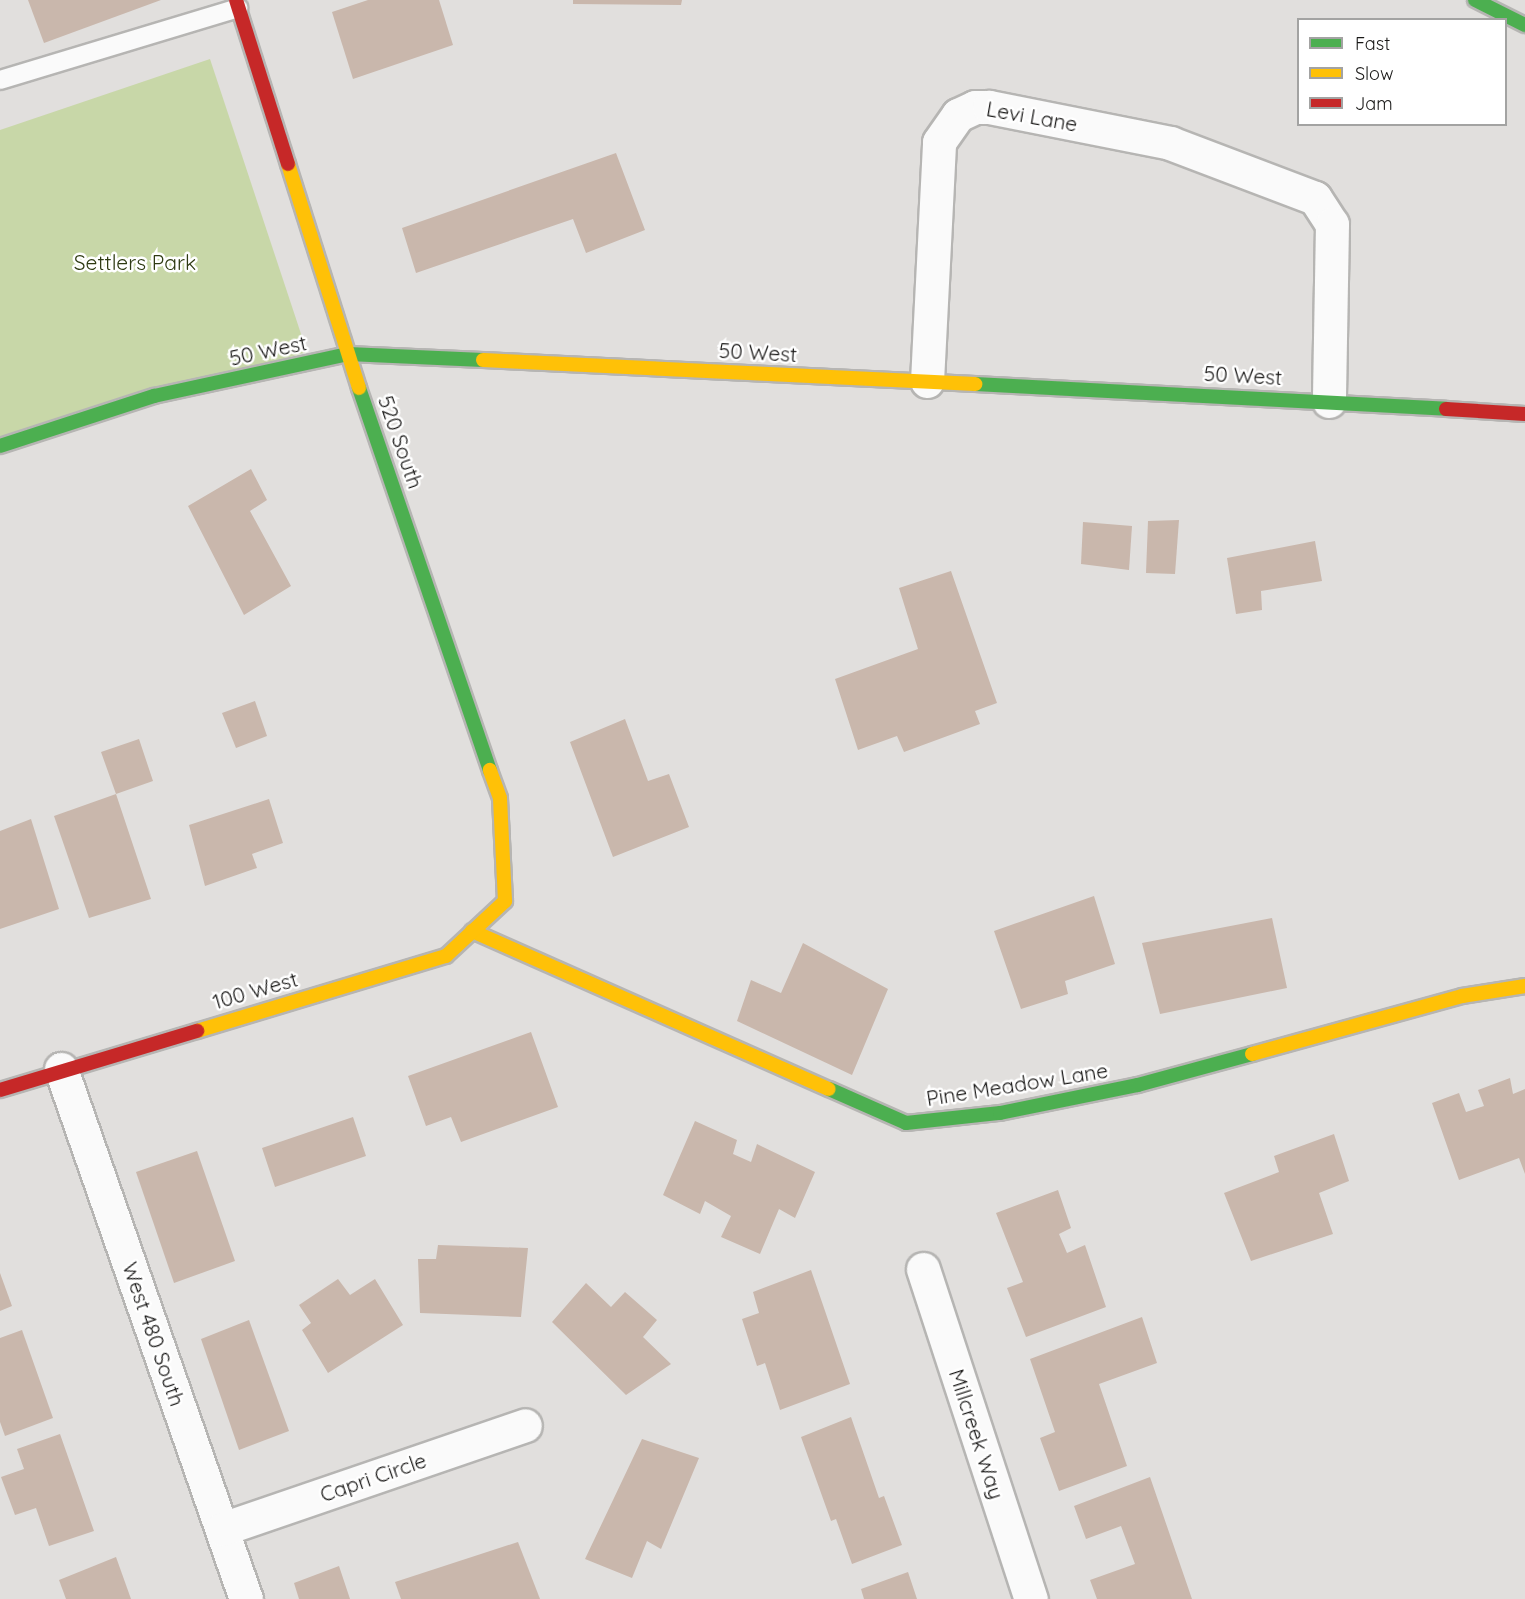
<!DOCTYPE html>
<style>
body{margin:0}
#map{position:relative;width:1525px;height:1599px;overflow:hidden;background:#e1dfdd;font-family:Quicksand,sans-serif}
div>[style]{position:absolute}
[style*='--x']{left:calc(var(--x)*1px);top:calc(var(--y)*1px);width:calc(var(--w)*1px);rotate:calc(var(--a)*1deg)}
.green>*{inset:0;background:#c8d7a8}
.building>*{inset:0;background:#c9b7ac}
.roads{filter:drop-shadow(2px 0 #b6b5b3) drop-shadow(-2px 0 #b6b5b3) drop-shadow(0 2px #b6b5b3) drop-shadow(0 -2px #b6b5b3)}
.lane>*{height:18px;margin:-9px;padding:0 9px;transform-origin:9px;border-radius:9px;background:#fafafa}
.street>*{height:33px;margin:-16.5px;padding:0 16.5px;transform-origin:16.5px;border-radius:16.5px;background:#fafafa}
.fast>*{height:14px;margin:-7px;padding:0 7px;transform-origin:7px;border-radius:7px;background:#4caf50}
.slow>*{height:14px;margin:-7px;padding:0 7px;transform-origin:7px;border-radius:7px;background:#ffc107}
.jam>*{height:14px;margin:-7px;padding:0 7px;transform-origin:7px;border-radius:7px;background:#c62828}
span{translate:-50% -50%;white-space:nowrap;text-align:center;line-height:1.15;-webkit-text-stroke:5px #fff;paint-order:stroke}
.street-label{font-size:21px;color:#191817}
.park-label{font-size:21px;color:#2e3a12}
.legend{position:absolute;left:1297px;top:18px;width:210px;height:108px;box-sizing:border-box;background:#fff;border:2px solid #a3a3a2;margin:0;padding:8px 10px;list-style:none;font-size:18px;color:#191817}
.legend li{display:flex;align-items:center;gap:12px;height:30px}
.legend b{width:30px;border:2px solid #a3a3a2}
</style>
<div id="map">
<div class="green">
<i style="clip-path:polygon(210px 59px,307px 352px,0 442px,0 130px)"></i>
</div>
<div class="building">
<i style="clip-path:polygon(28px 0,161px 0,44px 43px)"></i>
<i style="clip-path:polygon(368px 0,439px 0,453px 45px,353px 79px,332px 12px)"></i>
<i style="clip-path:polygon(573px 0,682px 0,681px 5px,573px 4px)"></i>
<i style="clip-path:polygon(616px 153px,645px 230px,586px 253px,573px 219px,416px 273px,402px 228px)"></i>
<i style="clip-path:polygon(251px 469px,267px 500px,250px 511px,291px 586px,244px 615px,188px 506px)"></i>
<i style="clip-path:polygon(1179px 520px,1175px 574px,1146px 573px,1148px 521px)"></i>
<i style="clip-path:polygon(1083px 522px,1132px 526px,1129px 570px,1081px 564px)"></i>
<i style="clip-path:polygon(1315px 541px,1322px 581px,1261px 591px,1262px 610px,1236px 614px,1227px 558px)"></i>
<i style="clip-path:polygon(951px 571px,997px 703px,975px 711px,980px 724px,904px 752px,897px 736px,858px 750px,835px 679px,918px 649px,899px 588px)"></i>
<i style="clip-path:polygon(255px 701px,267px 736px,236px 748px,222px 713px)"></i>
<i style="clip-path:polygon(625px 719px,648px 781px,669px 774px,689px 827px,613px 857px,570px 742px)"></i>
<i style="clip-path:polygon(139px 739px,153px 781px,116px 794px,101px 752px)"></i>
<i style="clip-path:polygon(116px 794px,151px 899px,89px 918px,54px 816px)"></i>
<i style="clip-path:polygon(269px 799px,283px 843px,252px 854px,257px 868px,205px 886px,189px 825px)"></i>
<i style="clip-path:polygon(31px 819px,59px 909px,0 929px,0 831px)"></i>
<i style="clip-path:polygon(1094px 896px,1115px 964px,1065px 981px,1068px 994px,1021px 1009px,994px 931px)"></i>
<i style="clip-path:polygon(1272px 918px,1287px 988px,1160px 1014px,1142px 943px)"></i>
<i style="clip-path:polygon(803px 943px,888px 989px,852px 1075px,737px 1021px,751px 980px,781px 993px)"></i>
<i style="clip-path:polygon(531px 1032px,558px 1107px,461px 1142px,451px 1117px,426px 1126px,408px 1076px)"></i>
<i style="clip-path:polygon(1510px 1078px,1513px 1094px,1525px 1089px,1525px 1174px,1519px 1158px,1459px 1180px,1432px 1103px,1459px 1093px,1466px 1112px,1484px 1106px,1478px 1090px)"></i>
<i style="clip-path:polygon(353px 1117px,366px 1156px,275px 1187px,262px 1148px)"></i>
<i style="clip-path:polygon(695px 1121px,737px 1140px,733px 1154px,751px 1162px,757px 1144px,815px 1172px,795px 1218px,779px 1209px,760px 1254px,721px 1237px,731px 1216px,705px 1201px,700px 1214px,663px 1195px)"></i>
<i style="clip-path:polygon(1334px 1134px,1349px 1181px,1319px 1193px,1333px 1234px,1251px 1261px,1224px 1193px,1279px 1172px,1274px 1156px)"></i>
<i style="clip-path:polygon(197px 1151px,235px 1261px,174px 1283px,136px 1172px)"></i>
<i style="clip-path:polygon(1058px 1190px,1071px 1228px,1059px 1234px,1067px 1253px,1085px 1245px,1106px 1307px,1026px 1337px,1007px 1288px,1023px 1282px,996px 1213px)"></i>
<i style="clip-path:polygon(438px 1245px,528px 1248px,521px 1317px,420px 1313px,418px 1259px,436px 1259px)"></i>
<i style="clip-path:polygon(811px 1270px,850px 1384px,780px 1410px,765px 1363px,757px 1366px,742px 1319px,759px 1313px,753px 1292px)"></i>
<i style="clip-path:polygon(0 1273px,12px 1306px,0 1311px)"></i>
<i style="clip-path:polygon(338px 1279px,350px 1295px,375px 1279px,403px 1325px,328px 1373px,302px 1330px,311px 1323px,299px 1305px)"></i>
<i style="clip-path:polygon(586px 1283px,611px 1307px,625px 1292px,657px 1320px,643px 1337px,671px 1364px,626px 1395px,552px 1322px)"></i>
<i style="clip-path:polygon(1142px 1317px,1157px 1363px,1099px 1384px,1127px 1466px,1059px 1491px,1040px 1438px,1055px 1432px,1030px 1359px)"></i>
<i style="clip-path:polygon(249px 1320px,289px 1431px,239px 1450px,201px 1339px)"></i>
<i style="clip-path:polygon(22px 1330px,53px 1418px,5px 1436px,0 1422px,0 1338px)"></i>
<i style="clip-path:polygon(851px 1417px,879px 1498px,884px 1496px,902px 1545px,852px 1564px,836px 1519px,831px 1521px,801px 1437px)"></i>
<i style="clip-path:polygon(60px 1434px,94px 1531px,49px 1546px,36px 1508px,15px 1515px,1px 1477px,24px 1469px,17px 1449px)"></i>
<i style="clip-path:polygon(642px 1439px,699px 1458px,661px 1549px,647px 1541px,632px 1578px,585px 1559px)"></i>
<i style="clip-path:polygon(1150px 1477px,1192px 1599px,1097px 1599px,1090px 1580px,1135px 1564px,1121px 1526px,1086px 1539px,1074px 1506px)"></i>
<i style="clip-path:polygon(518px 1542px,540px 1599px,401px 1599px,395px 1582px)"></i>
<i style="clip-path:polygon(116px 1557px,131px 1599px,66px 1599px,59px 1580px)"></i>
<i style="clip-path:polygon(339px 1566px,350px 1599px,299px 1599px,294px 1583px)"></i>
<i style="clip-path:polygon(908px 1572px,917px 1599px,864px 1599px,861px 1589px)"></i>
</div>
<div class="roads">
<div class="lane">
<i style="--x:0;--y:80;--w:249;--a:-16.8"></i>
</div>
<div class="street">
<i style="--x:927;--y:381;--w:239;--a:-87.1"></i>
<i style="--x:939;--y:142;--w:33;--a:-55"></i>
<i style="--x:958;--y:115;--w:19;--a:-25"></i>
<i style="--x:975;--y:107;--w:14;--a:0"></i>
<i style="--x:989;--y:107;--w:185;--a:11.2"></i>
<i style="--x:1170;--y:143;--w:155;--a:20.8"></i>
<i style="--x:1315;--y:198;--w:31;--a:57"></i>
<i style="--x:1332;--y:224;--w:177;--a:91"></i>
<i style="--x:61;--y:1069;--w:561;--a:70.76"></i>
<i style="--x:923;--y:1269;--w:347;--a:71.9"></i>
<i style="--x:222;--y:1529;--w:320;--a:-18.9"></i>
</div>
<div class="fast">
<i style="--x:1475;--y:0;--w:56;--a:26.6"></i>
<i style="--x:975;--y:384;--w:472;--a:3"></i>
<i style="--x:359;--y:388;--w:404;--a:71.1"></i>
<i style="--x:0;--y:446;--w:162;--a:-18"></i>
<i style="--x:154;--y:396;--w:198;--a:-12.2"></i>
<i style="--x:348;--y:354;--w:135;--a:2.5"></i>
<i style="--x:829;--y:1089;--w:84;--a:23.8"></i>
<i style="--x:906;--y:1123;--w:95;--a:-6.1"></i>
<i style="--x:1000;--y:1113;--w:141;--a:-11.5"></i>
<i style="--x:1138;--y:1085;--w:118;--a:-15.2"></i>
</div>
<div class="slow">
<i style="--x:288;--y:164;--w:235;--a:72.4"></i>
<i style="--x:483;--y:360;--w:493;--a:2.8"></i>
<i style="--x:472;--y:931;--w:390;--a:23.9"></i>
<i style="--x:197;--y:1031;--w:260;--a:-16.8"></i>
<i style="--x:446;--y:956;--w:81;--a:-43"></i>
<i style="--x:505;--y:901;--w:103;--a:-92.8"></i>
<i style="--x:500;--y:798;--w:30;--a:-110"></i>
<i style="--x:1252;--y:1054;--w:218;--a:-15.4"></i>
<i style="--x:1462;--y:996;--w:64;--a:-9"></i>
</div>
<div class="jam">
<i style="--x:236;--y:0;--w:172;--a:72.4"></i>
<i style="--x:1446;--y:409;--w:79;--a:3.6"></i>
<i style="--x:0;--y:1090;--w:206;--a:-16.7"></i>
</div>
</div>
<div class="street-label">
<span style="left:1032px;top:116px;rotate:10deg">Levi Lane</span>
<span style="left:268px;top:350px;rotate:-12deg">50 West</span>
<span style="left:758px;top:352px;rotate:3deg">50 West</span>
<span style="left:1243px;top:375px;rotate:3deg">50 West</span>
<span style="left:401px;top:442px;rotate:71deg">520 South</span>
<span style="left:255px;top:990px;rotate:-16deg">100 West</span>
<span style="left:1017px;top:1084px;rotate:-9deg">Pine Meadow Lane</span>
<span style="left:154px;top:1334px;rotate:71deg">West 480 South</span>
<span style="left:977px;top:1434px;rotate:72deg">Millcreek Way</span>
<span style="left:373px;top:1477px;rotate:-19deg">Capri Circle</span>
</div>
<div class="park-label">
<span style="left:135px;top:262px">Settlers Park</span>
</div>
<ul class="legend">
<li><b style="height:8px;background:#4caf50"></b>Fast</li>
<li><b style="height:8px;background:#ffc107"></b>Slow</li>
<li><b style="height:8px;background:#c62828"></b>Jam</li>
</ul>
</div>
